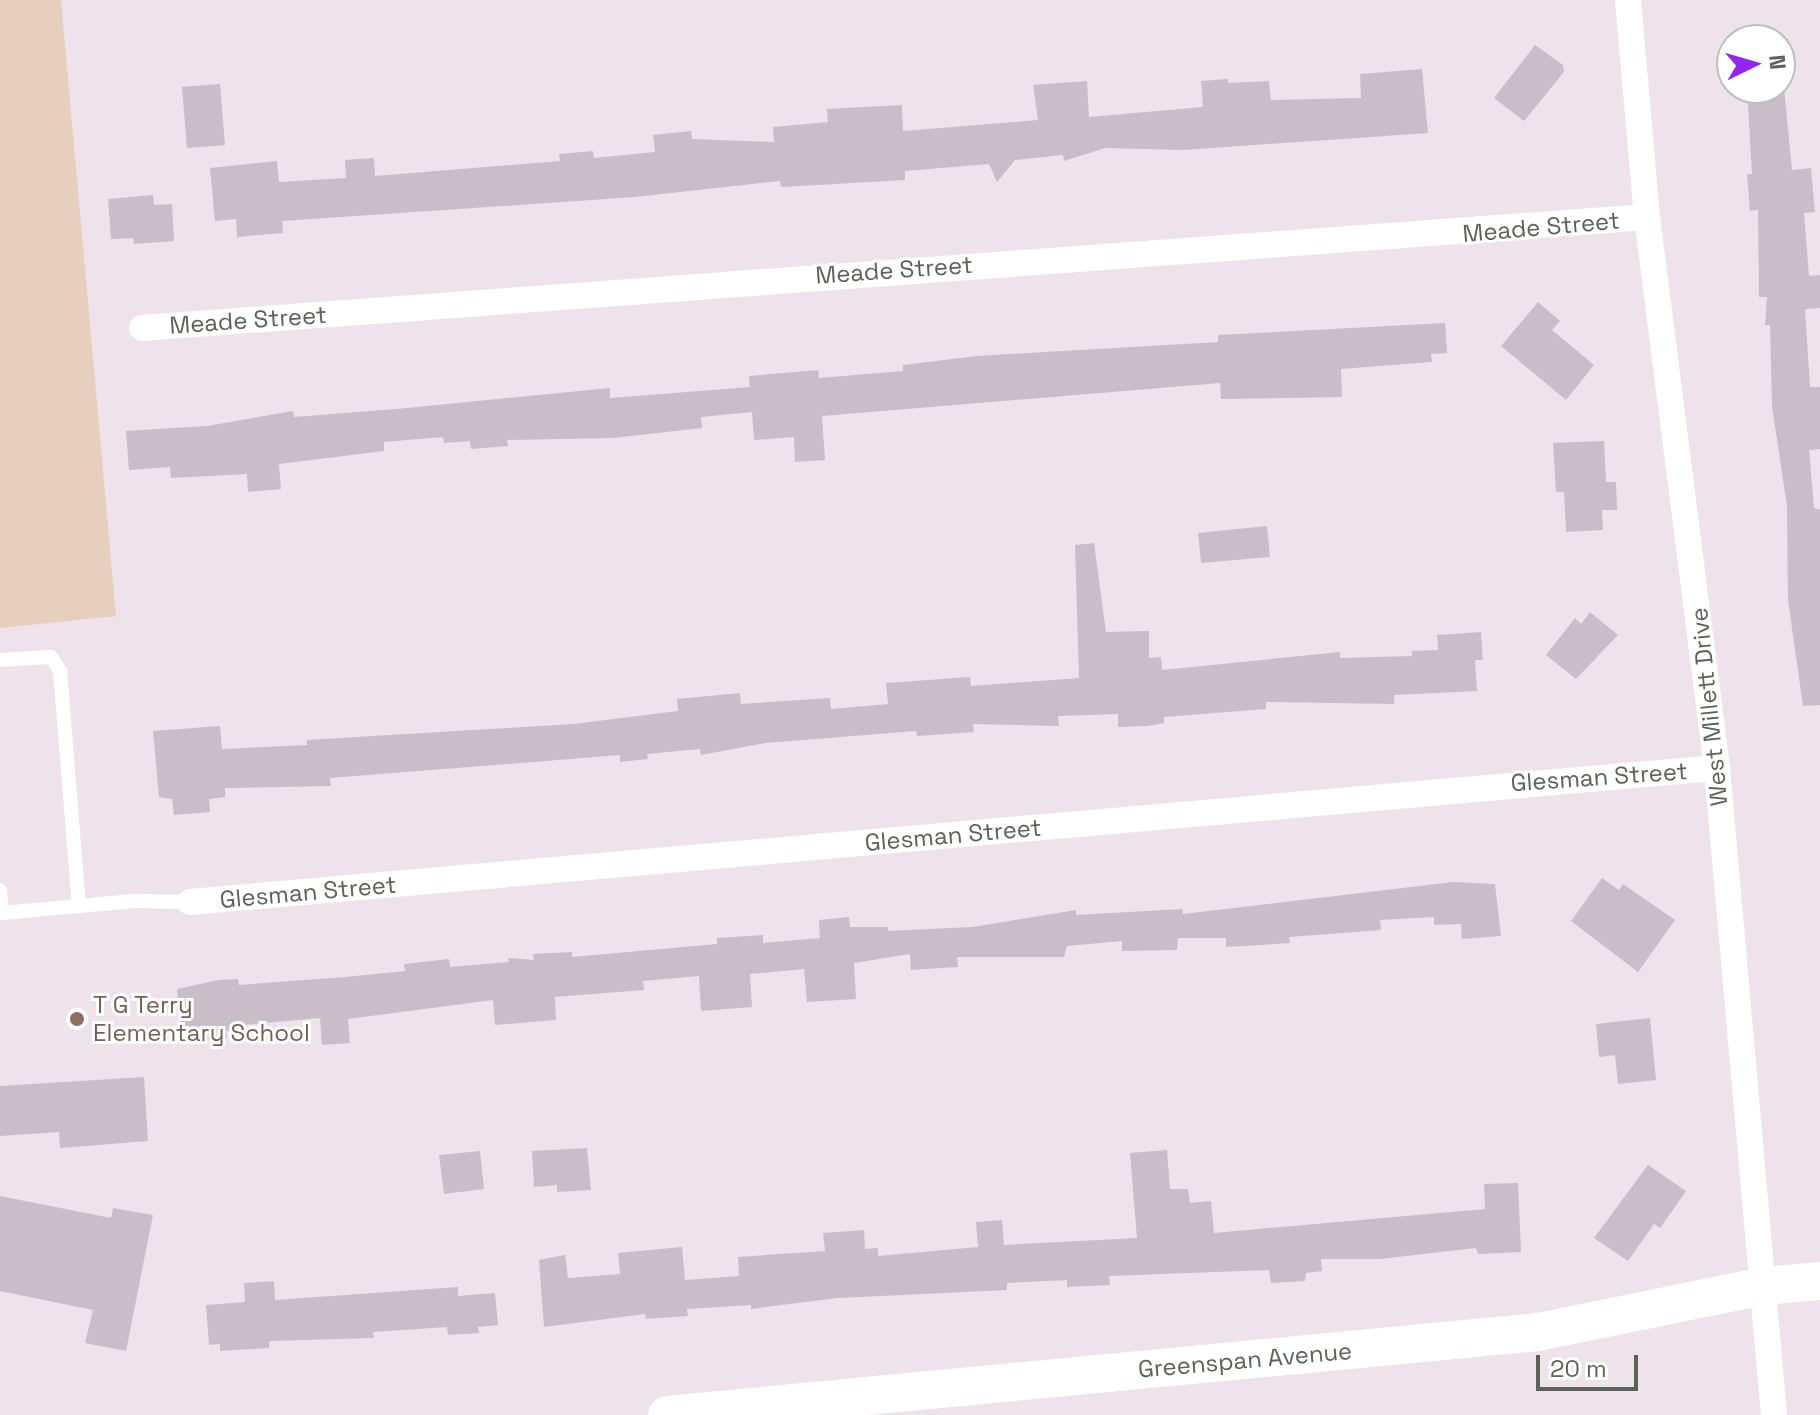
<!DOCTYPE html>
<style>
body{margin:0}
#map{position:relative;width:1820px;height:1415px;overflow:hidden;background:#eee2eb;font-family:"Space Grotesk",sans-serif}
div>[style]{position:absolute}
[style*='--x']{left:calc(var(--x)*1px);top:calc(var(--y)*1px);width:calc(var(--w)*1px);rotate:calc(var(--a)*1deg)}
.green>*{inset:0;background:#e6d0bd}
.building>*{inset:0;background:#c9bec7}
.lane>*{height:14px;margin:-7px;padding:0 7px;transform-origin:7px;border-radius:7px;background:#fff}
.street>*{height:26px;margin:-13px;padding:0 13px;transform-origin:13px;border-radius:13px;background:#fff}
.secondary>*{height:38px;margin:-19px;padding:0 19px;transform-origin:19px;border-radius:19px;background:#fff}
.dots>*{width:22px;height:22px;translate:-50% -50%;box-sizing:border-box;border:4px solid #fff;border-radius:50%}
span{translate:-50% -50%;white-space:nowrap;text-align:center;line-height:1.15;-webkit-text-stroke:6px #fff;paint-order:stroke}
.street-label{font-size:24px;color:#5a635a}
.education-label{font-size:24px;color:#785e54}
.left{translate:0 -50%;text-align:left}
.north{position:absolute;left:1716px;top:24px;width:80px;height:80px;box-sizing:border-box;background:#fff;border:2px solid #bdc1bd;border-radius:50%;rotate:85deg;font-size:22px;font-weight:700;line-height:32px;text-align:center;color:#5a635a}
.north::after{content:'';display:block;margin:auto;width:28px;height:36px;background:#9226ef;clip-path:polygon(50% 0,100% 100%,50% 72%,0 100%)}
.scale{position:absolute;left:1536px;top:1355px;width:102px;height:36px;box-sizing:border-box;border:4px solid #5a635a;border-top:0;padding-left:10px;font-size:24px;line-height:28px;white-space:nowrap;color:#5a635a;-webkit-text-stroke:6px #fff;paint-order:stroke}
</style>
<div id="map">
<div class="green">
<i style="clip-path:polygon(0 0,61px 0,116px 616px,0 628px)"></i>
</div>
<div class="building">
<i style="clip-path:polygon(1535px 45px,1563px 65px,1564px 72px,1524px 121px,1494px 98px)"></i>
<i style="clip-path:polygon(1422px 69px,1428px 133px,1183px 150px,1105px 148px,1064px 161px,1063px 155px,1015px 160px,997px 182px,989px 164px,905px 171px,905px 180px,781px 187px,780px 181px,635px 197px,282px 221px,283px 233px,237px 237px,236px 219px,215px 221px,210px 168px,277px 161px,279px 182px,346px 178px,345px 160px,374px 158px,375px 176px,560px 161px,559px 154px,593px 151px,594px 158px,655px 152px,653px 135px,691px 131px,692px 139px,774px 142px,773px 127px,828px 122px,827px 109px,902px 105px,903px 131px,1038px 120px,1033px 85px,1087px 81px,1089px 117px,1203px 107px,1201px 81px,1228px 79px,1228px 83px,1269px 81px,1271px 100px,1361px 98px,1360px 74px)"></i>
<i style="clip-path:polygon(220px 84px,225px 145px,187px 148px,182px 87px)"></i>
<i style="clip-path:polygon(1747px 88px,1784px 88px,1792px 170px,1811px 168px,1815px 212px,1804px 213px,1809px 276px,1820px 275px,1820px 308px,1805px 309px,1810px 387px,1820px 387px,1820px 449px,1809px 450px,1814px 508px,1820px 510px,1820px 705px,1803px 706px,1788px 600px,1787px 506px,1772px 406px,1770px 325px,1765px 325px,1767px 297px,1759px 297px,1758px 210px,1750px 211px,1747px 174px,1752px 174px)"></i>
<i style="clip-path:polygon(153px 195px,154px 205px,172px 204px,174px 241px,134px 244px,133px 238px,111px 239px,108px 199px)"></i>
<i style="clip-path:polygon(1538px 302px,1560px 321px,1552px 330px,1594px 365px,1566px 400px,1501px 346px)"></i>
<i style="clip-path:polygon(1445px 323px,1447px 353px,1431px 354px,1432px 362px,1341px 369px,1342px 397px,1221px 399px,1220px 383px,822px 416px,825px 460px,795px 462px,794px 437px,754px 440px,752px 412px,701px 417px,702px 428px,613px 438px,507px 440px,508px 446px,471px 449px,470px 441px,444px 443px,443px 437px,384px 442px,384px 451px,279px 464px,281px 489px,248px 492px,247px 474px,171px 478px,170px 467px,129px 470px,126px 431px,207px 426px,293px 411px,294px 417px,397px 409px,610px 388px,610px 398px,750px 387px,749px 376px,818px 370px,819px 378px,903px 371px,903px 365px,977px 356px,1218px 342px,1218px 335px)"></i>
<i style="clip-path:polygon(1604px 441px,1606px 482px,1616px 482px,1617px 510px,1602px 510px,1603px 530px,1566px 532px,1564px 492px,1556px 492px,1553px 443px)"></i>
<i style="clip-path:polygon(1267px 526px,1270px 557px,1201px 563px,1198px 533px)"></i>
<i style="clip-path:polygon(1094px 543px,1106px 632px,1149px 631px,1149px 658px,1161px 657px,1162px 670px,1340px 652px,1340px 658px,1412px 656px,1412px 651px,1438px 650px,1437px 635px,1481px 632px,1483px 660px,1475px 660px,1477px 691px,1394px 695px,1394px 704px,1266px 702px,1266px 709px,1164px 717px,1164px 723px,1148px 726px,1118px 727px,1118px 714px,1058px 716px,1059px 726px,973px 724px,974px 732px,917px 736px,916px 731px,765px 743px,701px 755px,700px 749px,647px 754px,648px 759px,620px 762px,620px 755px,330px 778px,331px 786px,225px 788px,225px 797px,209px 799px,210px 812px,174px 815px,172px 799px,159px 797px,153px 731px,220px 726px,222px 749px,307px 745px,307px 740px,574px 724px,678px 711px,677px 699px,740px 693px,741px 704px,830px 698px,831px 709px,888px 704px,886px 683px,970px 677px,971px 686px,1079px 678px,1075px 545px)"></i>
<i style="clip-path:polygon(1590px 612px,1618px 635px,1576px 679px,1546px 655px,1575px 618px,1581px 624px)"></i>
<i style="clip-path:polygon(1602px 878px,1619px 890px,1623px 884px,1675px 920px,1638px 972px,1571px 921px)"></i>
<i style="clip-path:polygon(1453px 882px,1495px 884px,1501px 936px,1462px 939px,1461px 924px,1434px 925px,1434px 917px,1380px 920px,1381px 930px,1289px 937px,1290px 943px,1226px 947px,1226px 938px,1178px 938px,1177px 950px,1122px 951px,1122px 941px,1067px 946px,1064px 957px,957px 957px,958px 967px,911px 970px,910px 954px,854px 963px,856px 999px,807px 1002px,804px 969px,750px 974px,752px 1007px,701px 1011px,699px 976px,643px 981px,644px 990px,555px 997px,556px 1020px,495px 1025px,493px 1000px,348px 1019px,350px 1043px,322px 1045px,320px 1018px,244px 1025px,244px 1029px,226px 1031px,227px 1038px,201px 1040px,199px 1027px,180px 1029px,177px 989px,219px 980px,238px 979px,239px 985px,345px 977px,405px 971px,404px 964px,449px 959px,450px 967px,509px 962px,508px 958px,534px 960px,533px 954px,572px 952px,572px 957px,717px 944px,717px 938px,763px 935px,763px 943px,820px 938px,819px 920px,849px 917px,850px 927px,888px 927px,888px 931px,972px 927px,1076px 910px,1076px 915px,1182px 909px,1183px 914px)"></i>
<i style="clip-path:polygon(1650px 1018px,1656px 1080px,1618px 1084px,1615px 1055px,1599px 1057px,1596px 1024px)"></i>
<i style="clip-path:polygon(144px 1077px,148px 1141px,60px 1148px,59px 1132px,0 1136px,0 1086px)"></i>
<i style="clip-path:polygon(587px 1148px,591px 1190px,557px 1192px,557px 1185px,534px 1187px,532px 1151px)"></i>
<i style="clip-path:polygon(1167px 1150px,1170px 1189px,1188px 1189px,1190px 1203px,1211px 1201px,1214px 1233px,1485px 1209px,1484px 1184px,1518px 1183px,1521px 1252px,1478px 1254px,1476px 1248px,1380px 1259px,1321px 1259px,1322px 1271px,1306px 1273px,1305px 1281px,1271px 1283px,1269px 1270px,1109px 1276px,1110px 1285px,1067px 1287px,1067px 1280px,1007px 1283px,1007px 1290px,838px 1298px,751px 1309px,751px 1305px,687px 1309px,688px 1316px,646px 1319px,645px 1314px,544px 1327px,539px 1260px,565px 1255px,568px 1278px,620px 1274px,618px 1253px,682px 1247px,685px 1280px,739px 1276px,738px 1257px,825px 1251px,823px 1233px,864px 1230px,865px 1249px,878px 1248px,878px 1256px,978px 1247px,976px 1222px,1002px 1220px,1004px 1245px,1137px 1238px,1130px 1153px)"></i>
<i style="clip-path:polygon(480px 1151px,484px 1189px,444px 1194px,439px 1155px)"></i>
<i style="clip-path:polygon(1648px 1165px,1686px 1191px,1660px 1228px,1654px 1224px,1628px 1261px,1594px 1238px)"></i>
<i style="clip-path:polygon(0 1196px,111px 1218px,113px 1208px,153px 1215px,126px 1351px,85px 1343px,93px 1310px,0 1291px)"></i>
<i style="clip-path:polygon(274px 1281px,275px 1300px,458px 1287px,458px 1296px,495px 1293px,498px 1325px,478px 1327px,479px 1333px,448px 1335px,447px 1327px,373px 1332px,374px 1338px,269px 1341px,269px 1348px,220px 1351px,220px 1344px,209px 1345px,206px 1305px,245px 1302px,244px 1283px)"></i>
</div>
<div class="lane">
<i style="--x:0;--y:660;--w:51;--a:-3.4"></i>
<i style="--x:51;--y:657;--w:17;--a:57"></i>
<i style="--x:60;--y:671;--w:236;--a:85.4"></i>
<i style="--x:0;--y:890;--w:23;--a:85"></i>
<i style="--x:2;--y:913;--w:132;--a:-5.2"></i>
<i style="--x:133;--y:901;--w:57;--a:1"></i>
</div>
<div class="street">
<i style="--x:1628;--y:0;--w:218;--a:85"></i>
<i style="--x:1647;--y:217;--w:555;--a:82.76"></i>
<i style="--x:1717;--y:768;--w:650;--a:84.97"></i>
<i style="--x:142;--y:328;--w:1509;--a:-4.22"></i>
<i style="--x:190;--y:902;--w:1533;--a:-5.02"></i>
</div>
<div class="secondary">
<i style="--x:667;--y:1415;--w:875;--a:-5.44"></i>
<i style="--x:1538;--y:1332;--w:231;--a:-11.5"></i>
<i style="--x:1764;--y:1286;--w:56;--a:-5.1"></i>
</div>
<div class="dots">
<i style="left:77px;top:1019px;background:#8d6e63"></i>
</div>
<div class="street-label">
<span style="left:1541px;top:227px;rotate:-5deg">Meade Street</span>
<span style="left:894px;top:270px;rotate:-4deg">Meade Street</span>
<span style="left:248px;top:320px;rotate:-4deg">Meade Street</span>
<span style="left:1709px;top:707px;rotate:-96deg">West Millett Drive</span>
<span style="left:1599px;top:777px;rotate:-4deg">Glesman Street</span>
<span style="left:953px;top:835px;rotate:-5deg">Glesman Street</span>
<span style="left:308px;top:892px;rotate:-5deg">Glesman Street</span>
<span style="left:1245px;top:1360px;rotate:-5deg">Greenspan Avenue</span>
</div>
<div class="education-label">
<span class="left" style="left:93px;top:1019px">T G Terry<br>Elementary School</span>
</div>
<div class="north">N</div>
<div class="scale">20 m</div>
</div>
